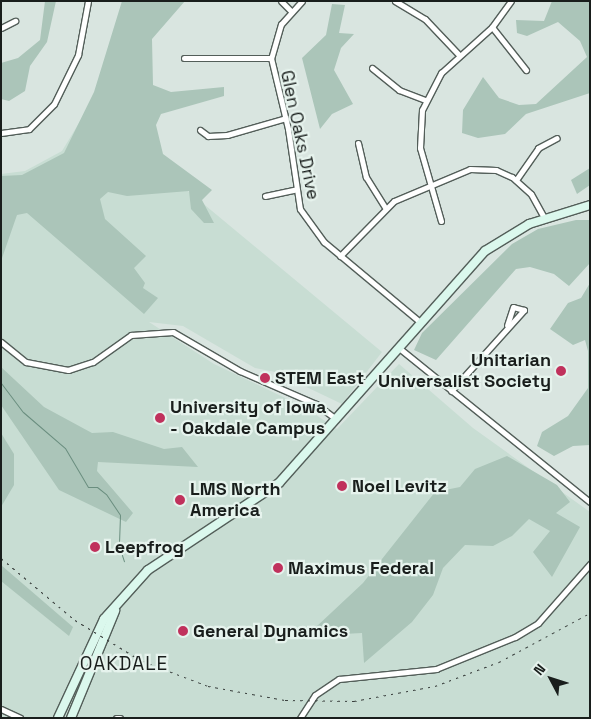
<!DOCTYPE html>
<style>
body{margin:0}
#map{position:relative;width:591px;height:719px;overflow:hidden;background:#d9e5e0;font-family:"Space Grotesk",sans-serif}
div>[style]{position:absolute}
[style*='--x']{left:calc(var(--x)*1px);top:calc(var(--y)*1px);width:calc(var(--w)*1px);rotate:calc(var(--a)*1deg)}
.built>*{inset:0;background:#c8ddd3}
.green>*{inset:0;background:#abc5b9}
.stream>*{height:1px;margin:-0.5px;padding:0 0.5px;transform-origin:0.5px;border-radius:0.5px;background:#6a8e7f}
.roads{filter:drop-shadow(1px 0 #535e59) drop-shadow(-1px 0 #535e59) drop-shadow(0 1px #535e59) drop-shadow(0 -1px #535e59)}
.street>*{height:5px;margin:-2.5px;padding:0 2.5px;transform-origin:2.5px;border-radius:2.5px;background:#fff}
.secondary>*{height:8px;margin:-4px;padding:0 4px;transform-origin:4px;border-radius:4px;background:#dbf8ed}
.rail>*{height:1px;margin-top:-0.5px;transform-origin:0;background:repeating-linear-gradient(90deg,#393f3d 0 2.5px,transparent 0 7.5px)}
.dots>*{width:14px;height:14px;translate:-50% -50%;box-sizing:border-box;border:2px solid #e6f3ed;border-radius:50%}
span{translate:-50% -50%;white-space:nowrap;text-align:center;line-height:1.15;-webkit-text-stroke:4.5px #e6f3ed;paint-order:stroke}
.street-label{font-size:18px;color:#191e1c}
.poi-label{font-size:18px;color:#191e1c;font-weight:700}
.right{translate:-100% -50%;text-align:right}
.left{translate:0 -50%;text-align:left}
.neighbourhood-label{font-size:19px;color:#191e1c;letter-spacing:1px}
.frame{position:absolute;inset:0;border:2px solid #191e1c;pointer-events:none}
.north{position:absolute;left:526px;top:654px;width:50px;height:50px;-webkit-text-stroke:4px #e6f3ed;paint-order:stroke;rotate:310deg;font-size:14px;font-weight:700;line-height:20px;text-align:center;color:#191e1c}
.north::after{content:'';display:block;margin:auto;width:18px;height:22px;background:#191e1c;clip-path:polygon(50% 0,100% 100%,50% 72%,0 100%)}
</style>
<div id="map">
<div class="built">
<i style="clip-path:polygon(88px 108px,382px 352px,342px 404px,275px 372px,255px 368px,183px 326px,149px 322px,214px 364px,304px 407px,337px 429px,399px 364px,473px 428px,590px 512px,590px 718px,1px 718px,1px 174px,25px 171px,62px 151px)"></i>
</div>
<div class="green">
<i style="clip-path:polygon(45px 1px,56px 1px,47px 42px,30px 66px,25px 91px,9px 101px,1px 99px,1px 63px,18px 58px,40px 40px)"></i>
<i style="clip-path:polygon(122px 1px,185px 1px,152px 39px,153px 85px,171px 92px,224px 87px,224px 96px,161px 114px,156px 125px,163px 154px,212px 190px,202px 200px,214px 223px,204px 223px,191px 209px,189px 191px,127px 196px,108px 192px,100px 199px,105px 219px,146px 256px,134px 268px,145px 283px,143px 288px,158px 298px,144px 314px,27px 213px,17px 215px,1px 261px,1px 176px,22px 175px,64px 153px,94px 92px)"></i>
<i style="clip-path:polygon(552px 1px,590px 1px,590px 93px,526px 114px,505px 134px,478px 138px,462px 133px,463px 110px,483px 77px,499px 98px,519px 105px,536px 104px,587px 57px,580px 41px,558px 22px,527px 36px,517px 33px,516px 20px,544px 21px)"></i>
<i style="clip-path:polygon(332px 4px,345px 5px,339px 33px,354px 34px,341px 48px,334px 70px,353px 104px,332px 114px,320px 129px,302px 58px,326px 35px)"></i>
<i style="clip-path:polygon(590px 168px,590px 185px,577px 194px,571px 180px)"></i>
<i style="clip-path:polygon(576px 220px,590px 220px,590px 263px,569px 286px,554px 274px,530px 267px,516px 269px,436px 360px,414px 350px,422px 333px,512px 244px,538px 229px)"></i>
<i style="clip-path:polygon(590px 283px,590px 445px,573px 446px,554px 456px,537px 446px,542px 432px,568px 416px,588px 388px,588px 351px,585px 340px,573px 345px,550px 329px,568px 303px,581px 298px)"></i>
<i style="clip-path:polygon(1px 367px,44px 407px,92px 433px,113px 432px,164px 449px,182px 447px,198px 467px,98px 462px,97px 471px,133px 513px,126px 522px,59px 490px,1px 405px)"></i>
<i style="clip-path:polygon(1px 433px,14px 454px,14px 485px,1px 507px)"></i>
<i style="clip-path:polygon(507px 456px,557px 485px,570px 502px,556px 513px,580px 527px,552px 577px,533px 552px,550px 531px,529px 519px,512px 536px,493px 546px,465px 545px,443px 568px,433px 595px,412px 622px,364px 663px,362px 633px,325px 635px,316px 627px,363px 583px,435px 492px,460px 487px,475px 469px)"></i>
<i style="clip-path:polygon(1px 565px,73px 627px,69px 636px,1px 581px)"></i>
</div>
<div class="stream">
<i style="--x:1;--y:383;--w:36;--a:53"></i>
<i style="--x:23;--y:412;--w:55;--a:40.6"></i>
<i style="--x:65;--y:448;--w:45;--a:59.5"></i>
<i style="--x:88;--y:487;--w:9;--a:0"></i>
<i style="--x:97;--y:487;--w:11;--a:38"></i>
<i style="--x:106;--y:494;--w:25;--a:56"></i>
<i style="--x:120;--y:515;--w:31;--a:92"></i>
<i style="--x:119;--y:546;--w:16;--a:72"></i>
</div>
<div class="roads">
<div class="street">
<i style="--x:281;--y:1;--w:14;--a:45"></i>
<i style="--x:302;--y:1;--w:31;--a:132"></i>
<i style="--x:281;--y:24;--w:35;--a:106"></i>
<i style="--x:271;--y:58;--w:73;--a:76.5"></i>
<i style="--x:288;--y:129;--w:81;--a:81.5"></i>
<i style="--x:300;--y:209;--w:41;--a:54"></i>
<i style="--x:324;--y:242;--w:125;--a:39.8"></i>
<i style="--x:395;--y:1;--w:35;--a:31"></i>
<i style="--x:425;--y:19;--w:50;--a:46.6"></i>
<i style="--x:492;--y:27;--w:55;--a:51.7"></i>
<i style="--x:1;--y:28;--w:16;--a:-27"></i>
<i style="--x:184;--y:58;--w:87;--a:0"></i>
<i style="--x:372;--y:68;--w:35;--a:39"></i>
<i style="--x:399;--y:90;--w:28;--a:21"></i>
<i style="--x:200;--y:130;--w:10;--a:37"></i>
<i style="--x:208;--y:136;--w:19;--a:-3"></i>
<i style="--x:227;--y:135;--w:61;--a:-16.1"></i>
<i style="--x:1;--y:133;--w:28;--a:-8"></i>
<i style="--x:29;--y:129;--w:35;--a:-45"></i>
<i style="--x:54;--y:104;--w:55;--a:-63.9"></i>
<i style="--x:78;--y:55;--w:55;--a:-79.5"></i>
<i style="--x:358;--y:143;--w:35;--a:77"></i>
<i style="--x:366;--y:177;--w:36;--a:58"></i>
<i style="--x:516;--y:180;--w:39;--a:-55"></i>
<i style="--x:538;--y:148;--w:21;--a:-28"></i>
<i style="--x:265;--y:196;--w:30;--a:-12"></i>
<i style="--x:441;--y:221;--w:76;--a:-106"></i>
<i style="--x:420;--y:148;--w:38;--a:-87"></i>
<i style="--x:422;--y:110;--w:42;--a:-62.8"></i>
<i style="--x:441;--y:73;--w:69;--a:-42"></i>
<i style="--x:492;--y:27;--w:32;--a:-54"></i>
<i style="--x:340;--y:256;--w:77;--a:-45.5"></i>
<i style="--x:394;--y:201;--w:82;--a:-22.8"></i>
<i style="--x:470;--y:169;--w:26;--a:2"></i>
<i style="--x:496;--y:170;--w:17;--a:24"></i>
<i style="--x:512;--y:177;--w:25;--a:42"></i>
<i style="--x:531;--y:194;--w:26;--a:61"></i>
<i style="--x:1;--y:342;--w:32;--a:39"></i>
<i style="--x:26;--y:362;--w:43;--a:10.8"></i>
<i style="--x:68;--y:370;--w:26;--a:-18"></i>
<i style="--x:93;--y:362;--w:47;--a:-35.4"></i>
<i style="--x:131;--y:335;--w:42;--a:-4.1"></i>
<i style="--x:173;--y:332;--w:78;--a:30.2"></i>
<i style="--x:240;--y:371;--w:83;--a:23.5"></i>
<i style="--x:316;--y:404;--w:25;--a:37"></i>
<i style="--x:399;--y:348;--w:245;--a:38.9"></i>
<i style="--x:451;--y:391;--w:109;--a:-48"></i>
<i style="--x:524;--y:310;--w:11;--a:-165"></i>
<i style="--x:513;--y:307;--w:19;--a:108"></i>
<i style="--x:1;--y:709;--w:21;--a:25"></i>
<i style="--x:116;--y:718;--w:4;--a:0"></i>
<i style="--x:300;--y:718;--w:27;--a:-57"></i>
<i style="--x:315;--y:695;--w:29;--a:-34"></i>
<i style="--x:339;--y:679;--w:98;--a:-5.9"></i>
<i style="--x:436;--y:669;--w:85;--a:-22.1"></i>
<i style="--x:515;--y:637;--w:27;--a:-31"></i>
<i style="--x:538;--y:623;--w:79;--a:-48.6"></i>
</div>
<div class="secondary">
<i style="--x:58;--y:718;--w:109;--a:-65.1"></i>
<i style="--x:104;--y:619;--w:66;--a:-48.1"></i>
<i style="--x:148;--y:570;--w:157;--a:-33.6"></i>
<i style="--x:279;--y:483;--w:310;--a:-48.4"></i>
<i style="--x:485;--y:251;--w:52;--a:-31.5"></i>
<i style="--x:529;--y:224;--w:64;--a:-17.3"></i>
<i style="--x:71;--y:718;--w:116;--a:-67.6"></i>
</div>
</div>
<div class="rail">
<i style="--x:1;--y:558;--w:97;--a:40"></i>
<i style="--x:75;--y:620;--w:79;--a:31.5"></i>
<i style="--x:142;--y:661;--w:71;--a:20.7"></i>
<i style="--x:208;--y:686;--w:78;--a:10.3"></i>
<i style="--x:285;--y:700;--w:69;--a:0.8"></i>
<i style="--x:354;--y:701;--w:82;--a:-10.5"></i>
<i style="--x:435;--y:686;--w:68;--a:-20.6"></i>
<i style="--x:499;--y:662;--w:103;--a:-28.3"></i>
</div>
<div class="dots">
<i style="left:561px;top:371px;background:#c0315c"></i>
<i style="left:265px;top:378px;background:#c0315c"></i>
<i style="left:160px;top:418px;background:#c0315c"></i>
<i style="left:342px;top:486px;background:#c0315c"></i>
<i style="left:180px;top:500px;background:#c0315c"></i>
<i style="left:95px;top:547px;background:#c0315c"></i>
<i style="left:278px;top:568px;background:#c0315c"></i>
<i style="left:183px;top:631px;background:#c0315c"></i>
</div>
<div class="street-label">
<span style="left:300px;top:135px;rotate:78deg">Glen Oaks Drive</span>
</div>
<div class="poi-label">
<span class="right" style="left:551px;top:371px">Unitarian<br>Universalist Society</span>
<span class="left" style="left:275px;top:378px">STEM East</span>
<span class="left" style="left:170px;top:418px">University of Iowa<br>- Oakdale Campus</span>
<span class="left" style="left:352px;top:486px">Noel Levitz</span>
<span class="left" style="left:190px;top:500px">LMS North<br>America</span>
<span class="left" style="left:105px;top:547px">Leepfrog</span>
<span class="left" style="left:288px;top:568px">Maximus Federal</span>
<span class="left" style="left:193px;top:631px">General Dynamics</span>
</div>
<div class="neighbourhood-label">
<span style="left:124px;top:664px">OAKDALE</span>
</div>
<div class="frame"></div>
<div class="north">N</div>
</div>
